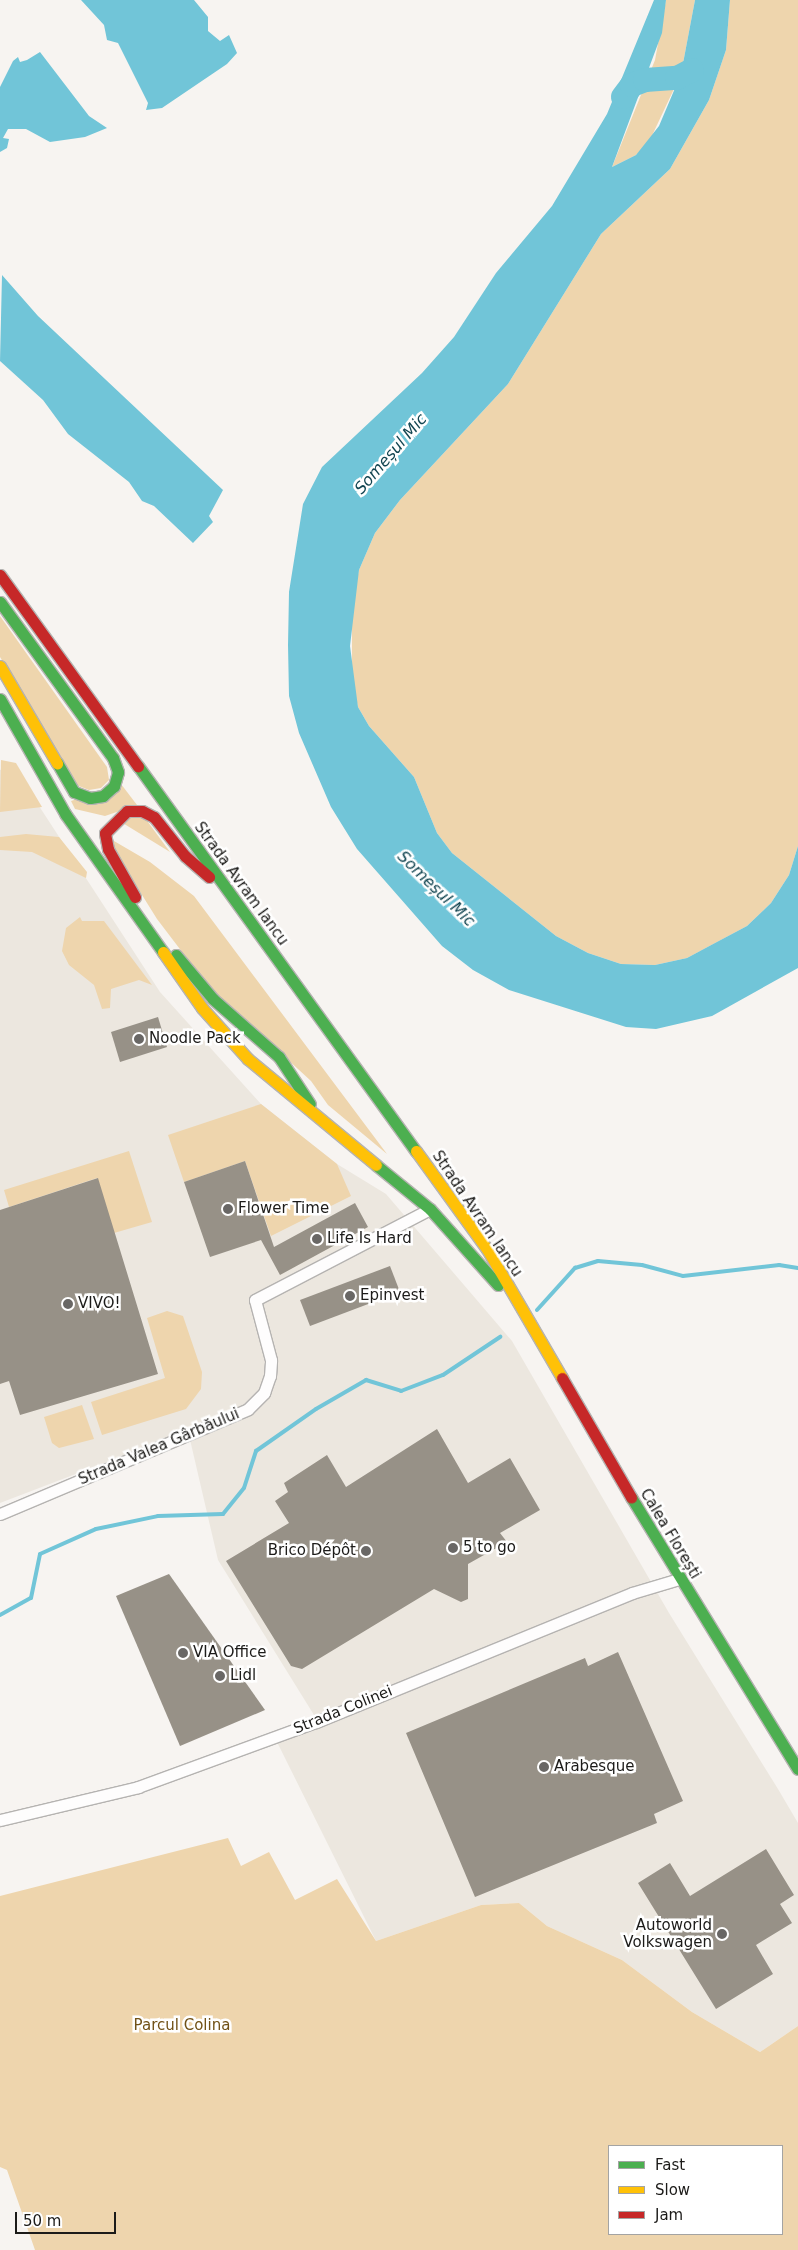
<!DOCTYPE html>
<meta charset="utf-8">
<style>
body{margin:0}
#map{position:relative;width:798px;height:2250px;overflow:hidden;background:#f7f4f1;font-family:"DejaVu Sans",sans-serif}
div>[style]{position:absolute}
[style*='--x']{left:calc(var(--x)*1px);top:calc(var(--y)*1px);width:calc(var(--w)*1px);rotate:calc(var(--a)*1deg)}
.built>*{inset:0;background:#ece7df}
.green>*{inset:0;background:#eed5ad}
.water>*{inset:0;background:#71c5d8}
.stream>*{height:4px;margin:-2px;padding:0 2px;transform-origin:2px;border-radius:2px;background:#71c5d8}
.river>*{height:24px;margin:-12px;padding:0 12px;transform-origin:12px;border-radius:12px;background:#71c5d8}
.building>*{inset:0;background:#979187}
.roads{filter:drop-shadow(1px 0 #b5b3b1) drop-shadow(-1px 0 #b5b3b1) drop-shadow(0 1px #b5b3b1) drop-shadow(0 -1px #b5b3b1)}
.street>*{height:11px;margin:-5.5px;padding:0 5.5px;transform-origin:5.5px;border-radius:5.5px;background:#fefdfd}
.fast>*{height:11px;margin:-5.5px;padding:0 5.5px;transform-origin:5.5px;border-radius:5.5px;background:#4caf50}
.slow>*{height:11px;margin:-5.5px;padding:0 5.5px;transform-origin:5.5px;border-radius:5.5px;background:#ffc107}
.jam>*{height:11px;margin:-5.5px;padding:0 5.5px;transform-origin:5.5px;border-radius:5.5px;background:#c62828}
.dots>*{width:14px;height:14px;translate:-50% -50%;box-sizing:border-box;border:2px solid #fff;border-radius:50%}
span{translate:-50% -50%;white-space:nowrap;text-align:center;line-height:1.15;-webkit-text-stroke:5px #fff;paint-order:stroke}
.street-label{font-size:15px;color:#1c1b19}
.poi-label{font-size:15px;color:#1c1b19}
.left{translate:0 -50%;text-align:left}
.right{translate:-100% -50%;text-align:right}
.park-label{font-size:15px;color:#715116}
.water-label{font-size:16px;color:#134652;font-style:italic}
.legend{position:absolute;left:608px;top:2145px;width:175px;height:90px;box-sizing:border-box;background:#fff;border:1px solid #a4a4a3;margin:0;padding:6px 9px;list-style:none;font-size:15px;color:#1c1b19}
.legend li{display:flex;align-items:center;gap:10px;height:25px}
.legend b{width:25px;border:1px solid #a4a4a3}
.scale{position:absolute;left:15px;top:2212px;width:101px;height:22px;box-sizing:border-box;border:2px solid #1c1b19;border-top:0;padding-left:6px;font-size:15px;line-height:18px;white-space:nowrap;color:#1c1b19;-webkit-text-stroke:4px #fff;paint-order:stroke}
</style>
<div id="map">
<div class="built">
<i style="clip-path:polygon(13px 766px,160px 992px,261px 1104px,337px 1164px,386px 1194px,512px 1341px,669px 1613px,778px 1789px,798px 1823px,798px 2026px,760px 2052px,692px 2012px,622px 1960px,547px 1926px,519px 1903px,481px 1905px,376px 1941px,277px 1742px,294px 1734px,314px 1715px,218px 1560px,188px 1431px,0 1503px,0 770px)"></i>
</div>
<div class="green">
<i style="clip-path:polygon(666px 0,695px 0,681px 74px,649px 142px,636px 155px,612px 167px,655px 60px)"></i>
<i style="clip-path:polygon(730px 0,798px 0,798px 846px,789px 875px,771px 903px,747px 926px,687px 958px,655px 965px,621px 964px,588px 953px,556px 936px,452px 853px,437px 833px,414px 777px,369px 726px,358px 707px,352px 679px,352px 604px,359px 570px,375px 533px,400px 500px,508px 384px,601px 234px,670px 169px,709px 100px,726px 50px)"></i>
<i style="clip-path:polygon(0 616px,107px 767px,109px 780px,101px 788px,89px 790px,76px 785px,0 657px)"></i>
<i style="clip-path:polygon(1px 760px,16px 763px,42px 807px,0 812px)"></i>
<i style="clip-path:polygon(121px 784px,137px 805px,105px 816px,75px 809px,71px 801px)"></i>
<i style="clip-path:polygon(129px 816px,145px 818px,170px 852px,121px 822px)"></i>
<i style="clip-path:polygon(26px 834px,59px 837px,87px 872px,86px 878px,32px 852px,0 850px,0 837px)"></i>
<i style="clip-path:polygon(114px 841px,150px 862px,194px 896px,387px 1154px,328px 1105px,311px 1081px,208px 986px,157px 919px,114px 850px)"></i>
<i style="clip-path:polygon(80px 917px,82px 921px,104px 921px,152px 985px,139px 980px,111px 989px,110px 1008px,102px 1009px,94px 985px,69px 965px,62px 951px,66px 928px)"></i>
<i style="clip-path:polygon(261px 1104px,337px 1164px,351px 1196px,271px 1236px,245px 1161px,184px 1182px,168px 1135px)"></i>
<i style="clip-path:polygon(129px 1151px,152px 1222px,114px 1233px,97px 1178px,9px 1207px,4px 1190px)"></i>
<i style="clip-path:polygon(167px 1311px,183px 1316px,202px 1372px,201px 1389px,186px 1409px,102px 1435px,91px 1402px,165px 1378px,147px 1318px)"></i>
<i style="clip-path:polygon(82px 1405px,94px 1439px,59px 1448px,52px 1443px,44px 1417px)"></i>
<i style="clip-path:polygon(evenodd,228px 1838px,241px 1866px,269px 1852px,295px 1900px,337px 1879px,376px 1941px,481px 1905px,519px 1903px,547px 1926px,622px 1960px,692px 2012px,760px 2052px,798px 2026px,798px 2250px,35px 2250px,7px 2170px,0 2167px,0 1896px,228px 1838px,609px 2146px,782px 2146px,782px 2234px,609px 2234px,609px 2146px)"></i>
</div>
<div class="water">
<i style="clip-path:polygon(81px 0,194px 0,208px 17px,208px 31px,220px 41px,229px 35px,237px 53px,227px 64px,162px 108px,146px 110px,148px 103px,118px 43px,107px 40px,104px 25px)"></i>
<i style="clip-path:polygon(654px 0,666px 0,662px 33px,612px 167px,636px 155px,659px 126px,681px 74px,695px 0,730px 0,726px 50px,709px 100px,670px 169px,601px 234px,508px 384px,400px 500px,375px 533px,359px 570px,350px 646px,358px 707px,369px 726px,414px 777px,437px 833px,452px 853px,556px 936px,588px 953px,621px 964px,655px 965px,687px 958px,715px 943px,747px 926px,771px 903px,789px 875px,798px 846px,798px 968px,712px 1016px,656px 1029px,626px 1027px,509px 990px,473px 970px,442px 946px,357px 849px,331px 807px,299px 733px,289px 696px,288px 645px,289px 592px,303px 504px,322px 467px,422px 373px,454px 337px,496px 273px,552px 206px,607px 114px)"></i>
<i style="clip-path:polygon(40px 52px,89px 116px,107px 128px,85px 137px,50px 142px,26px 129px,8px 129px,3px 138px,9px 139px,7px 148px,0 152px,0 87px,13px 61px,18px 57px,20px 62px,27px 60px)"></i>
<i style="clip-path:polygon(2px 275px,38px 316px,223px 490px,209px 516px,213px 522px,193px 543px,154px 506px,142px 501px,129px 482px,68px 434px,43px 400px,0 361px)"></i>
</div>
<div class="stream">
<i style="--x:537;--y:1310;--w:57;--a:-47.9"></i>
<i style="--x:575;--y:1268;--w:24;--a:-17"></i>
<i style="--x:598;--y:1261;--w:44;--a:5.2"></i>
<i style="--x:642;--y:1265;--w:42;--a:15"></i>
<i style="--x:683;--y:1276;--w:97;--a:-6.5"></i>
<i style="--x:779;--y:1265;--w:19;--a:9"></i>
<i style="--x:0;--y:1615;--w:35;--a:-29"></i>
<i style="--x:31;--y:1598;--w:45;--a:-78.4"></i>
<i style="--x:40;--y:1554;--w:61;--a:-24.1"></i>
<i style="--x:96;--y:1529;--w:63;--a:-11.8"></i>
<i style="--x:158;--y:1516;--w:65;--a:-1.8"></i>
<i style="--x:223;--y:1514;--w:33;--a:-51"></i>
<i style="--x:244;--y:1488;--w:39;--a:-72"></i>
<i style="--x:256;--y:1451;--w:73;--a:-35"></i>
<i style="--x:316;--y:1409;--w:58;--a:-30.1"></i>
<i style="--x:366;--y:1380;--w:37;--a:17"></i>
<i style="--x:401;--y:1391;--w:45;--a:-20.9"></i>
<i style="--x:443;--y:1375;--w:69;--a:-33.7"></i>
</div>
<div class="river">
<i style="--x:623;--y:97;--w:15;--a:-53"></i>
<i style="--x:632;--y:85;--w:14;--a:-21"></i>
<i style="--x:645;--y:80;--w:32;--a:-4"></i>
<i style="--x:677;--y:78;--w:17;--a:-28"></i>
</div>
<div class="building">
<i style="clip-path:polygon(158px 1017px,167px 1047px,120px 1062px,111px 1032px)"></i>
<i style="clip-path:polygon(245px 1161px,274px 1247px,355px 1203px,368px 1227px,280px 1275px,261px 1240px,210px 1257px,184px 1182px)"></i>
<i style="clip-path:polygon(98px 1178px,158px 1374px,20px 1415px,9px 1381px,0 1384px,0 1210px)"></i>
<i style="clip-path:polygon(390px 1266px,400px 1292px,310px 1326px,300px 1300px)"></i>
<i style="clip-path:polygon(437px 1429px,468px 1483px,510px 1458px,540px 1510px,500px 1533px,507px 1542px,468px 1564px,468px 1599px,461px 1602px,434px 1589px,302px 1669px,291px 1666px,226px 1561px,289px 1523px,275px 1501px,288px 1492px,284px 1483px,327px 1455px,346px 1487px)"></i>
<i style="clip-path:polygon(169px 1574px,265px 1710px,180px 1746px,116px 1596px)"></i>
<i style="clip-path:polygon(618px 1652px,683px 1801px,654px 1814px,657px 1823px,475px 1897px,406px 1733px,585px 1658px,588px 1666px)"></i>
<i style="clip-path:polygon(766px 1849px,794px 1895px,780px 1904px,792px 1923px,756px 1945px,773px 1974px,716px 2009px,638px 1883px,670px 1863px,690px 1896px)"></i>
</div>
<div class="roads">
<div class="street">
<i style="--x:0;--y:1514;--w:269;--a:-22.9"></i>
<i style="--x:248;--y:1409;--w:23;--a:-45"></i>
<i style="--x:264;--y:1393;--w:18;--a:-71"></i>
<i style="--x:270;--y:1376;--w:16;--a:-86"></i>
<i style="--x:271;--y:1360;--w:62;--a:-104.9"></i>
<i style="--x:255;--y:1300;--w:197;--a:-27.5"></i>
<i style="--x:0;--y:1820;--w:142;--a:-13.4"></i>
<i style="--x:138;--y:1787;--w:189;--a:-20.1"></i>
<i style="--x:316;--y:1722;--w:341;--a:-22.2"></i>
<i style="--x:632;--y:1593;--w:49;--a:-16.6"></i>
</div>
<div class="fast">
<i style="--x:0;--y:602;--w:193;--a:54.1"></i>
<i style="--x:113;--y:758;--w:15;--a:70"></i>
<i style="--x:118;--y:772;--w:15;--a:106"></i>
<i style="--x:114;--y:786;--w:15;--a:138"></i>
<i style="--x:103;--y:796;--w:13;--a:171"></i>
<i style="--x:90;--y:798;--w:17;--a:-159"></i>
<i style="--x:74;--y:792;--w:34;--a:-120"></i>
<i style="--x:0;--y:699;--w:133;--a:60.4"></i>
<i style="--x:66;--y:815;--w:168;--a:54.7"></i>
<i style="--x:138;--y:766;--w:475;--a:54.2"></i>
<i style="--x:176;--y:955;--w:57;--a:49.9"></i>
<i style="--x:213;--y:999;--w:88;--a:41.3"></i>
<i style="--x:279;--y:1057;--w:56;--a:56.6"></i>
<i style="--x:376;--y:1165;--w:70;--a:39.2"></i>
<i style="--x:430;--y:1209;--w:102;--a:48.2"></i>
<i style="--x:631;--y:1497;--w:319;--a:58.5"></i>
</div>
<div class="slow">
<i style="--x:0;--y:666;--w:113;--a:59.6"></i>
<i style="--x:163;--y:952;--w:68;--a:55.1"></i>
<i style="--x:202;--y:1008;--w:69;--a:48"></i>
<i style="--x:248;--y:1059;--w:166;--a:39.6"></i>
<i style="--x:416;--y:1151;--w:121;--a:54.1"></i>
<i style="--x:487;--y:1249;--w:149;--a:59.8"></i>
</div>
<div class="jam">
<i style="--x:0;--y:575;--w:236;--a:54.2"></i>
<i style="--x:135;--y:897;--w:55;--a:-119.4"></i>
<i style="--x:108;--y:849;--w:16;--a:-101"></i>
<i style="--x:105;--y:833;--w:31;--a:-45"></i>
<i style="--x:127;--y:811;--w:15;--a:0"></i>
<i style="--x:142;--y:811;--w:13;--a:27"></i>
<i style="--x:154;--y:817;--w:50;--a:51.5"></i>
<i style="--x:185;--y:856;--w:32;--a:41"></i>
<i style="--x:562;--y:1378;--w:138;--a:59.9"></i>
</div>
</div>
<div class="dots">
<i style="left:139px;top:1039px;background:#696765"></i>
<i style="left:228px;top:1209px;background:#696765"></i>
<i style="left:317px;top:1239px;background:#696765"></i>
<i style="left:350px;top:1296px;background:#696765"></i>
<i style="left:68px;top:1304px;background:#696765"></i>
<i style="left:453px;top:1548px;background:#696765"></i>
<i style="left:366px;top:1551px;background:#696765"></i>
<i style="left:183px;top:1653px;background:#696765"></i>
<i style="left:220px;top:1676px;background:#696765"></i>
<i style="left:544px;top:1767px;background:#696765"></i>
<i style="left:722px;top:1934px;background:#696765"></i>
</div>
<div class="street-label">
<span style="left:241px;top:884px;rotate:54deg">Strada Avram Iancu</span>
<span style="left:477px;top:1214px;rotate:56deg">Strada Avram Iancu</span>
<span style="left:159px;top:1447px;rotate:-23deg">Strada Valea Gârbăului</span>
<span style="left:670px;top:1534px;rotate:59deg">Calea Florești</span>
<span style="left:343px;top:1710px;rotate:-22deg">Strada Colinei</span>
</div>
<div class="poi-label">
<span class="left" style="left:149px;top:1039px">Noodle Pack</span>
<span class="left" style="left:238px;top:1209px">Flower Time</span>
<span class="left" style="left:327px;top:1239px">Life Is Hard</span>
<span class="left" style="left:360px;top:1296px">Epinvest</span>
<span class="left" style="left:78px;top:1304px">VIVO!</span>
<span class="left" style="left:463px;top:1548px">5 to go</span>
<span class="right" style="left:356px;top:1551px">Brico Dépôt</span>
<span class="left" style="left:193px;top:1653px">VIA Office</span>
<span class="left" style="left:230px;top:1676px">Lidl</span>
<span class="left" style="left:554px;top:1767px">Arabesque</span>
<span class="right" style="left:712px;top:1934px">Autoworld<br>Volkswagen</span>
</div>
<div class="park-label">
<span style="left:182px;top:2026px">Parcul Colina</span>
</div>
<div class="water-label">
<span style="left:391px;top:454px;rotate:-49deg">Someșul Mic</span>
<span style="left:436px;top:889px;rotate:44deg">Someșul Mic</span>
</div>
<ul class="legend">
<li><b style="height:6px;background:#4caf50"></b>Fast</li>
<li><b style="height:6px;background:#ffc107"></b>Slow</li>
<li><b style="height:6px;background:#c62828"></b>Jam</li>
</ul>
<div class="scale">50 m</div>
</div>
